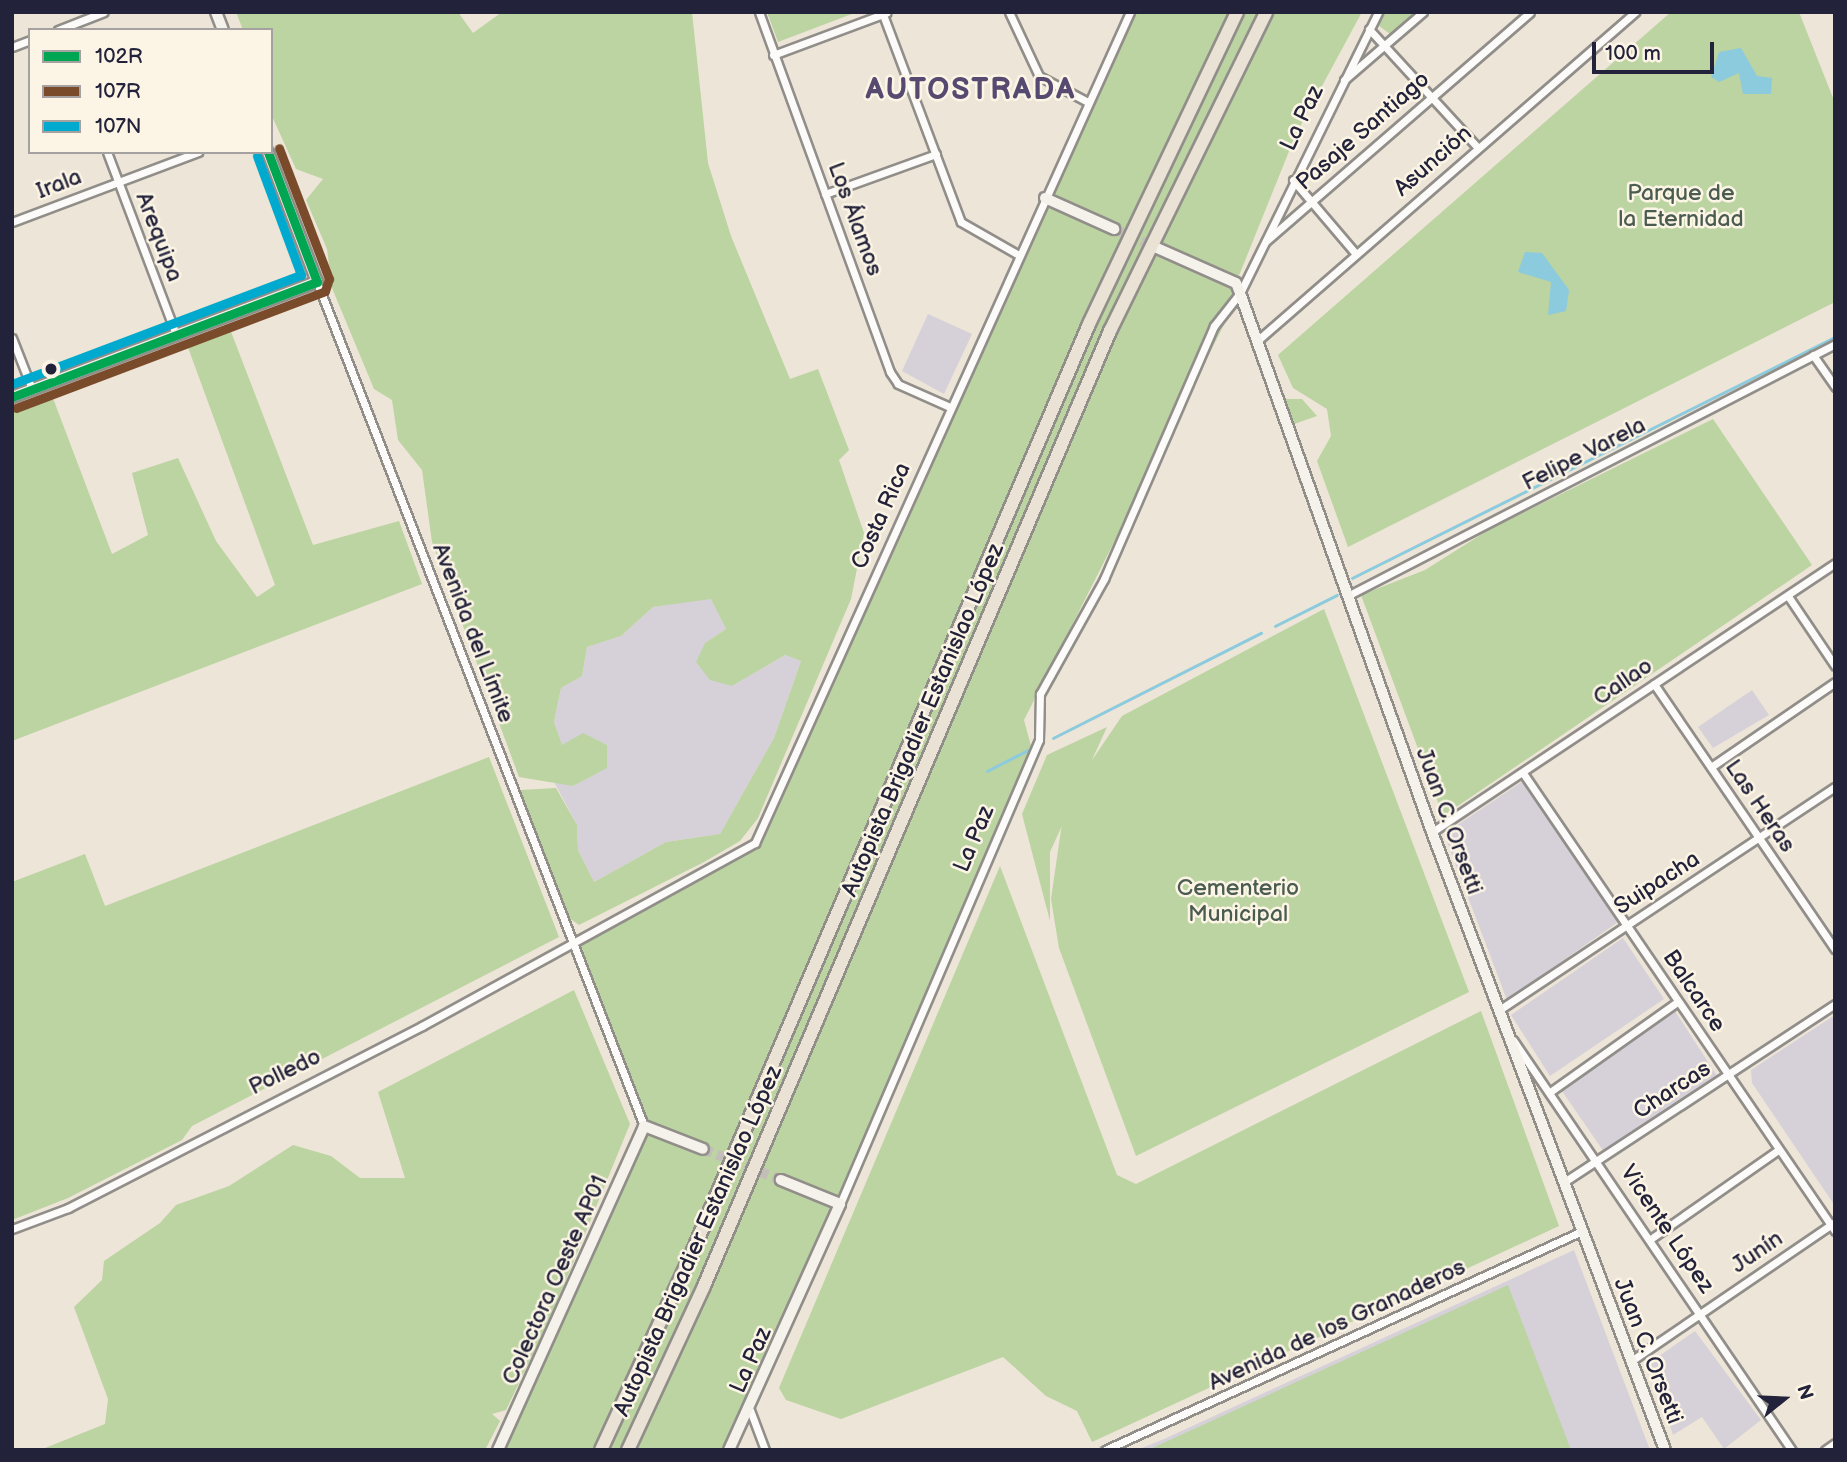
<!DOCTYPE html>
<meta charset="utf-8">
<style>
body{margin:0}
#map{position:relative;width:1847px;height:1462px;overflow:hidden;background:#ede5d7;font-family:"Balsamiq Sans",sans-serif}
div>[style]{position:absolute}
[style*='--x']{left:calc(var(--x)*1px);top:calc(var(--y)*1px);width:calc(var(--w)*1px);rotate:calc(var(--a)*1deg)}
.industrial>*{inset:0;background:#d6d1d9}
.green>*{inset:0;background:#bcd3a2}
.water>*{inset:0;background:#8ccadd}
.stream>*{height:2.5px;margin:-1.25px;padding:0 1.25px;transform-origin:1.25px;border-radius:1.25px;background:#8ccadd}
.secondary-tunnel>*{height:10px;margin-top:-5px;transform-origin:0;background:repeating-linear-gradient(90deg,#c4beb8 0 10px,transparent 0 15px)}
.roads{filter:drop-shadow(2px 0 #918e8a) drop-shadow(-2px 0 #918e8a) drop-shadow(0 2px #918e8a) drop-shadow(0 -2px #918e8a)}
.street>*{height:7px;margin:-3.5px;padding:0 3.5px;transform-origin:3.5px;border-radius:3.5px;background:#fcfbf9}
.secondary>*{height:10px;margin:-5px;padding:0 5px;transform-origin:5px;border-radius:5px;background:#f5f1eb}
.highway>*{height:12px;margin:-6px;padding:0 6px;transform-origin:6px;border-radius:6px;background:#e9e2d5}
.bus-1>*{height:9px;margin:-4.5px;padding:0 4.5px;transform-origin:4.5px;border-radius:4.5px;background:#00a651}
.bus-2>*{height:9px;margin:-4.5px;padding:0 4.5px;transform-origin:4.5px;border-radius:4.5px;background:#7a4b2a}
.bus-3>*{height:9px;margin:-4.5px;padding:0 4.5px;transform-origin:4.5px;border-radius:4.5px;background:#00a9ce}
.dots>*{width:19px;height:19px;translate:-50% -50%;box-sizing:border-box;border:4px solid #fcf5e5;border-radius:50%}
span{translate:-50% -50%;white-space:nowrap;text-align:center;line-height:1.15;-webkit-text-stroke:5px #fcf5e5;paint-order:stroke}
.street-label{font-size:23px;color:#22223b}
.park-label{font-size:23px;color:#4a5b50}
.district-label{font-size:30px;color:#564a71;font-weight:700;letter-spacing:2px}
.frame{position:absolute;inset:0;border:14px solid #22223b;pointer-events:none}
.legend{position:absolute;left:28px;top:28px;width:245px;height:126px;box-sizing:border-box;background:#fcf5e5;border:2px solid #a5a1a1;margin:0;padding:9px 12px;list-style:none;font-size:21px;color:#22223b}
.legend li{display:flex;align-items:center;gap:14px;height:35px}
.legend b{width:35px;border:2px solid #a5a1a1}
.north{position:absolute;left:1749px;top:1364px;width:70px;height:70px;-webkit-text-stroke:5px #fcf5e5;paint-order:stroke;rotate:72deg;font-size:19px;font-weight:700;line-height:28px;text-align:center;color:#22223b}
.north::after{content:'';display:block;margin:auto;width:24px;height:32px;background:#22223b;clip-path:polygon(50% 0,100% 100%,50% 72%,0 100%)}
.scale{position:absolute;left:1592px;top:42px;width:122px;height:32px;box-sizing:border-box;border:4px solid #22223b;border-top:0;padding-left:9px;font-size:21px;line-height:24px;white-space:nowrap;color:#22223b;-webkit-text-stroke:5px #fcf5e5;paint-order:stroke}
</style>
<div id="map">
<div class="industrial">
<i style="clip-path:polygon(928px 314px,972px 334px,944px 394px,902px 371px)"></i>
<i style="clip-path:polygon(711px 598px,726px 629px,705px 643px,732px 686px,785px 655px,801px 661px,774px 738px,720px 834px,666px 842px,594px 882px,578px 850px,577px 825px,552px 778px,573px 786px,606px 768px,607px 745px,583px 734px,562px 746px,554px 722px,561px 688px,582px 676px,587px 647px,621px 636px,653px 607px)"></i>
<i style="clip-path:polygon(1752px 690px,1769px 715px,1713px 748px,1698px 727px)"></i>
<i style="clip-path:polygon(1523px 781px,1618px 922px,1507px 1000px,1444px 834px)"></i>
<i style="clip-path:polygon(1623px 938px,1664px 999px,1550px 1076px,1511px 1015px)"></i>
<i style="clip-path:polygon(1675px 1011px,1717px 1076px,1604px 1152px,1562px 1091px)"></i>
<i style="clip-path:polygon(1835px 1015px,1835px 1206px,1752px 1083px,1751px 1070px)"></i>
<i style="clip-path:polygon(1574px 1250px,1650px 1450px,1137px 1450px,1164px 1439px)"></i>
<i style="clip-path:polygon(1695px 1331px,1761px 1420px,1724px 1449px,1702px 1417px,1673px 1435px,1649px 1363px)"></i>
</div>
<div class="green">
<i style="clip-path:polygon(236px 12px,458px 12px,473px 33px,502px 12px,692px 12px,708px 163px,731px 236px,790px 379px,818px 369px,849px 450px,839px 460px,864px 533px,851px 599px,758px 818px,740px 841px,704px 862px,579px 925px,564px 914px,520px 790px,556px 788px,577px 825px,578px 850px,594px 882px,666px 842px,720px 834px,774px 738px,801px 661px,785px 655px,732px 686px,710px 680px,696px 662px,705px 643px,726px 629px,711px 599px,653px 607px,621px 636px,587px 647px,582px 676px,561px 688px,554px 722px,562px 745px,583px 733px,607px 745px,607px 768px,573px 786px,519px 777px,432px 542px,422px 470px,398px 440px,392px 400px,374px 389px,332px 288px,327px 249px,306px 200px,323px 179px,296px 169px,271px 114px,271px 30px,243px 30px)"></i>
<i style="clip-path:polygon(767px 12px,857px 12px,778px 42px)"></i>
<i style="clip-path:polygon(1130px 12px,1362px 12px,1296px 134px,1236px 283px,1240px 293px,1024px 720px,1031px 746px,1020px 780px,729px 1450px,498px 1450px,644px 1126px,571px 944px,643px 900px,743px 852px,763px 832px,1017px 254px)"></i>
<i style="clip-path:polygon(1384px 12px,1417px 12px,1390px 34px,1378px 25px)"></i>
<i style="clip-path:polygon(1671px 12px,1799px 12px,1835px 103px,1835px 302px,1348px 547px,1317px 461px,1331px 436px,1327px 409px,1293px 388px,1278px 355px)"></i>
<i style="clip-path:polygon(228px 324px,313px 545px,399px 521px,422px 584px,12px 741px,12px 407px,51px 393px,112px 554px,148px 535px,132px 473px,178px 458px,216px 541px,257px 597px,275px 585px,186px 342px)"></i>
<i style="clip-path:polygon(1285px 399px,1302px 399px,1317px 416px,1294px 424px)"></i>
<i style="clip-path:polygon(1713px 419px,1812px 565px,1443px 816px,1361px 595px,1425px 570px,1490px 529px)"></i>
<i style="clip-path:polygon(1324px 609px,1469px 992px,1136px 1156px,1059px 948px,1051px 899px,1062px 823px,1088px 766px,1122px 716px)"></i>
<i style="clip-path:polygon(1107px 727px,1050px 852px,1050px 921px,1022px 814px,1047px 755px)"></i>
<i style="clip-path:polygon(489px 757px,559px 937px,192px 1126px,182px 1140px,68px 1198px,12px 1220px,12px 882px,85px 854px,105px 906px)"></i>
<i style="clip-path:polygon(1000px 866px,1117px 1175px,1136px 1184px,1481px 1011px,1559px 1226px,1092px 1442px,1077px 1411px,1046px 1396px,1003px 1357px,841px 1419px,786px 1400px,779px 1388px)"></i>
<i style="clip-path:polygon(574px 990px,630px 1124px,550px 1319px,506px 1410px,492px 1414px,500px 1421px,485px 1450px,40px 1450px,105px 1424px,108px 1399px,74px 1307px,102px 1280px,104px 1261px,160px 1223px,176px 1205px,229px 1186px,293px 1145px,331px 1156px,360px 1178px,405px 1178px,378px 1092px)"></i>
<i style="clip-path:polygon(1508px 1285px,1571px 1450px,1148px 1450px)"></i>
</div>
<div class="water">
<i style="clip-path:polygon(1741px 48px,1757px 76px,1772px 78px,1771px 94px,1743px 94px,1739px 73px,1719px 82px,1711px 77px,1719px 52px)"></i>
<i style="clip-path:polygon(1525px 252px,1542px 253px,1569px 290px,1566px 311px,1548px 315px,1551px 282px,1518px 272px)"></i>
</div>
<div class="stream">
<i style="--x:1352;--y:578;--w:540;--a:-26.52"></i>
<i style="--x:1275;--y:626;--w:69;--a:-26.6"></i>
<i style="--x:1053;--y:738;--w:233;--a:-26.8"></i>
<i style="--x:987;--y:771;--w:46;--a:-27.1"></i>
</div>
<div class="secondary-tunnel">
<i style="--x:1114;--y:229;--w:47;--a:23.8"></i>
<i style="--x:703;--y:1149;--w:84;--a:21.7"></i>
</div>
<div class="roads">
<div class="street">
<i style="--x:759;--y:12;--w:383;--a:70"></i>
<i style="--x:890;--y:372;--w:14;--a:56"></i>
<i style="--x:898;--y:384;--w:57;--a:23.9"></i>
<i style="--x:882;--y:12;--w:224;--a:69.4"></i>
<i style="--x:961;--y:222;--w:64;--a:29.7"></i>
<i style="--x:1009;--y:12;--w:71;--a:64.9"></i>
<i style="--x:1039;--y:76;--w:55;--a:28"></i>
<i style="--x:1369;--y:29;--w:161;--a:47.5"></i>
<i style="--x:58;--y:30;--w:49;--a:-21.4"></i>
<i style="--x:12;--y:47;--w:19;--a:-21"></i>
<i style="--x:773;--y:55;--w:121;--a:-20.4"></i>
<i style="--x:1344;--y:80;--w:104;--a:-40.7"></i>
<i style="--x:107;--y:152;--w:196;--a:69.3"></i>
<i style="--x:1293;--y:180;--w:97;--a:49.6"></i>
<i style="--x:825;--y:194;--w:118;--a:-19.8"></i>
<i style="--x:12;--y:222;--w:199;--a:-20.6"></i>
<i style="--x:1266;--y:241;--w:349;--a:-40.9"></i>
<i style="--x:317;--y:282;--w:905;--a:68.82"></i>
<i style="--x:12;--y:338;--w:55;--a:68.6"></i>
<i style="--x:1258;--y:340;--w:500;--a:-41"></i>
<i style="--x:1813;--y:355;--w:39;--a:55"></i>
<i style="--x:1349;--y:595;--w:547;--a:-27.31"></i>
<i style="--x:1788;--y:596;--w:84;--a:56.1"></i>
<i style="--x:1654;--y:684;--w:321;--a:55.7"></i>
<i style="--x:1711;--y:767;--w:150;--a:-34.4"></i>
<i style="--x:1523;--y:773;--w:554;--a:55.74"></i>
<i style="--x:1432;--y:832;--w:485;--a:-33.7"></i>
<i style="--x:1499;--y:1010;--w:403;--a:-33.6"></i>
<i style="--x:1513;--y:1040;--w:496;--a:55.8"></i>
<i style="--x:1550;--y:1092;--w:156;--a:-35.3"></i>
<i style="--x:1564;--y:1182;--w:324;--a:-33.3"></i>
<i style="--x:840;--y:1204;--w:505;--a:-66.79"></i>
<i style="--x:1039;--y:740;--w:46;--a:-88.8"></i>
<i style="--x:1040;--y:694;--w:132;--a:-60.9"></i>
<i style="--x:1104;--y:579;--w:276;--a:-66.5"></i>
<i style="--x:1214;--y:326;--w:42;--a:-51.8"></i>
<i style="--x:1240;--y:293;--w:313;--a:-63.8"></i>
<i style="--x:12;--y:1229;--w:60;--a:-20.6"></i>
<i style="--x:68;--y:1208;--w:398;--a:-27.2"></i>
<i style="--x:422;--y:1026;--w:380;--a:-28.8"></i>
<i style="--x:755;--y:843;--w:912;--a:-65.71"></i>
<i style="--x:1652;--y:1238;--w:154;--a:-34.9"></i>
<i style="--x:1631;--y:1361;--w:247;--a:-34.3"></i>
<i style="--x:750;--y:1410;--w:43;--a:69.4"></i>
<i style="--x:1105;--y:1450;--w:525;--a:-24.66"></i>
<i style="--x:1825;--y:1450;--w:12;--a:-35"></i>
</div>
<div class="secondary">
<i style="--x:216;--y:12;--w:19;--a:69"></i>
<i style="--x:1045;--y:198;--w:76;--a:24.2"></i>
<i style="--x:1157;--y:248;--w:86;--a:23.9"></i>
<i style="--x:1236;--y:283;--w:11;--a:68"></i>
<i style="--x:1240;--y:293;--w:572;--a:70.39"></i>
<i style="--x:1432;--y:832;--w:660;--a:69.34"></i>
<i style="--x:12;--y:397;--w:326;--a:-20.7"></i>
<i style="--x:317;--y:282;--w:139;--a:-110.7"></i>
<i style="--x:498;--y:1450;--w:355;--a:-65.7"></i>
<i style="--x:644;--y:1126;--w:63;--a:21.3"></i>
<i style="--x:729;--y:1450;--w:270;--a:-65.7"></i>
<i style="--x:840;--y:1204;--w:64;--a:-157.9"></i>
</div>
<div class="highway">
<i style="--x:601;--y:1450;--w:217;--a:-65.2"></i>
<i style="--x:692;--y:1253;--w:1010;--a:-66.86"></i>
<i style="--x:1089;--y:324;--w:345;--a:-64.6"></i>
<i style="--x:628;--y:1450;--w:181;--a:-65.1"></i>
<i style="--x:704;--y:1286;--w:1038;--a:-66.97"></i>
<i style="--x:1110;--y:331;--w:355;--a:-63.9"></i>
</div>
</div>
<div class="bus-1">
<i style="--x:12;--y:397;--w:326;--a:-20.7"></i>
<i style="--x:317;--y:282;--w:139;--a:-110.7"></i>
</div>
<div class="bus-2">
<i style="--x:16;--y:408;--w:330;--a:-20.7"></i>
<i style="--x:325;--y:291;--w:13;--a:-72"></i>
<i style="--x:329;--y:279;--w:140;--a:-110.9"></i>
</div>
<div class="bus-3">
<i style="--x:12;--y:384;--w:309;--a:-20.7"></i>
<i style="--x:301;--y:275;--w:127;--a:-110.3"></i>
</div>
<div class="dots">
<i style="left:51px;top:369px;background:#22223b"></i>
</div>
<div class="street-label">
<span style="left:1302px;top:118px;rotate:-64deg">La Paz</span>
<span style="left:1363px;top:131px;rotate:-41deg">Pasaje Santiago</span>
<span style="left:1433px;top:161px;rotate:-41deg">Asunción</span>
<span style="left:59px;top:184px;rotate:-21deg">Irala</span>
<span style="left:855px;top:219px;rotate:70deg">Los Álamos</span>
<span style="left:159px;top:237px;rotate:69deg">Arequipa</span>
<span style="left:1584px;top:454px;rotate:-27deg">Felipe Varela</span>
<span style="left:881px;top:516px;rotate:-66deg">Costa Rica</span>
<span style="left:473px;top:633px;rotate:69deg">Avenida del Límite</span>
<span style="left:1623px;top:682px;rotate:-34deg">Callao</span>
<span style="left:923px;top:720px;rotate:-67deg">Autopista Brigadier Estanislao López</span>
<span style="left:1760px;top:806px;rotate:56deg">Las Heras</span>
<span style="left:1449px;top:821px;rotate:70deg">Juan C. Orsetti</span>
<span style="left:974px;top:839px;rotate:-67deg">La Paz</span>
<span style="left:1657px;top:883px;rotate:-33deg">Suipacha</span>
<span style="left:1694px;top:991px;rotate:56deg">Balcarce</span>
<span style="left:285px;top:1072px;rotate:-26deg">Polledo</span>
<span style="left:1672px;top:1090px;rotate:-33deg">Charcas</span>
<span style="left:1667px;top:1229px;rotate:56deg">Vicente López</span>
<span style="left:698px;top:1241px;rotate:-66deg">Autopista Brigadier Estanislao López</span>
<span style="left:1757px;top:1252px;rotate:-34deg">Junín</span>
<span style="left:555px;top:1280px;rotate:-66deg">Colectora Oeste AP01</span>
<span style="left:1337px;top:1325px;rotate:-25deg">Avenida de los Granaderos</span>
<span style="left:1648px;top:1351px;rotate:69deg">Juan C. Orsetti</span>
<span style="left:751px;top:1360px;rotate:-66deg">La Paz</span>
</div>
<div class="park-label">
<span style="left:1681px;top:206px">Parque de<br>la Eternidad</span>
<span style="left:1238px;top:901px">Cementerio<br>Municipal</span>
</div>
<div class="district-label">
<span style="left:971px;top:90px">AUTOSTRADA</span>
</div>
<div class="frame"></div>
<ul class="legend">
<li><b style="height:9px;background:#00a651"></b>102R</li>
<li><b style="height:9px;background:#7a4b2a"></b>107R</li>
<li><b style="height:9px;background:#00a9ce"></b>107N</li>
</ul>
<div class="north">N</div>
<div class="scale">100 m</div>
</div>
